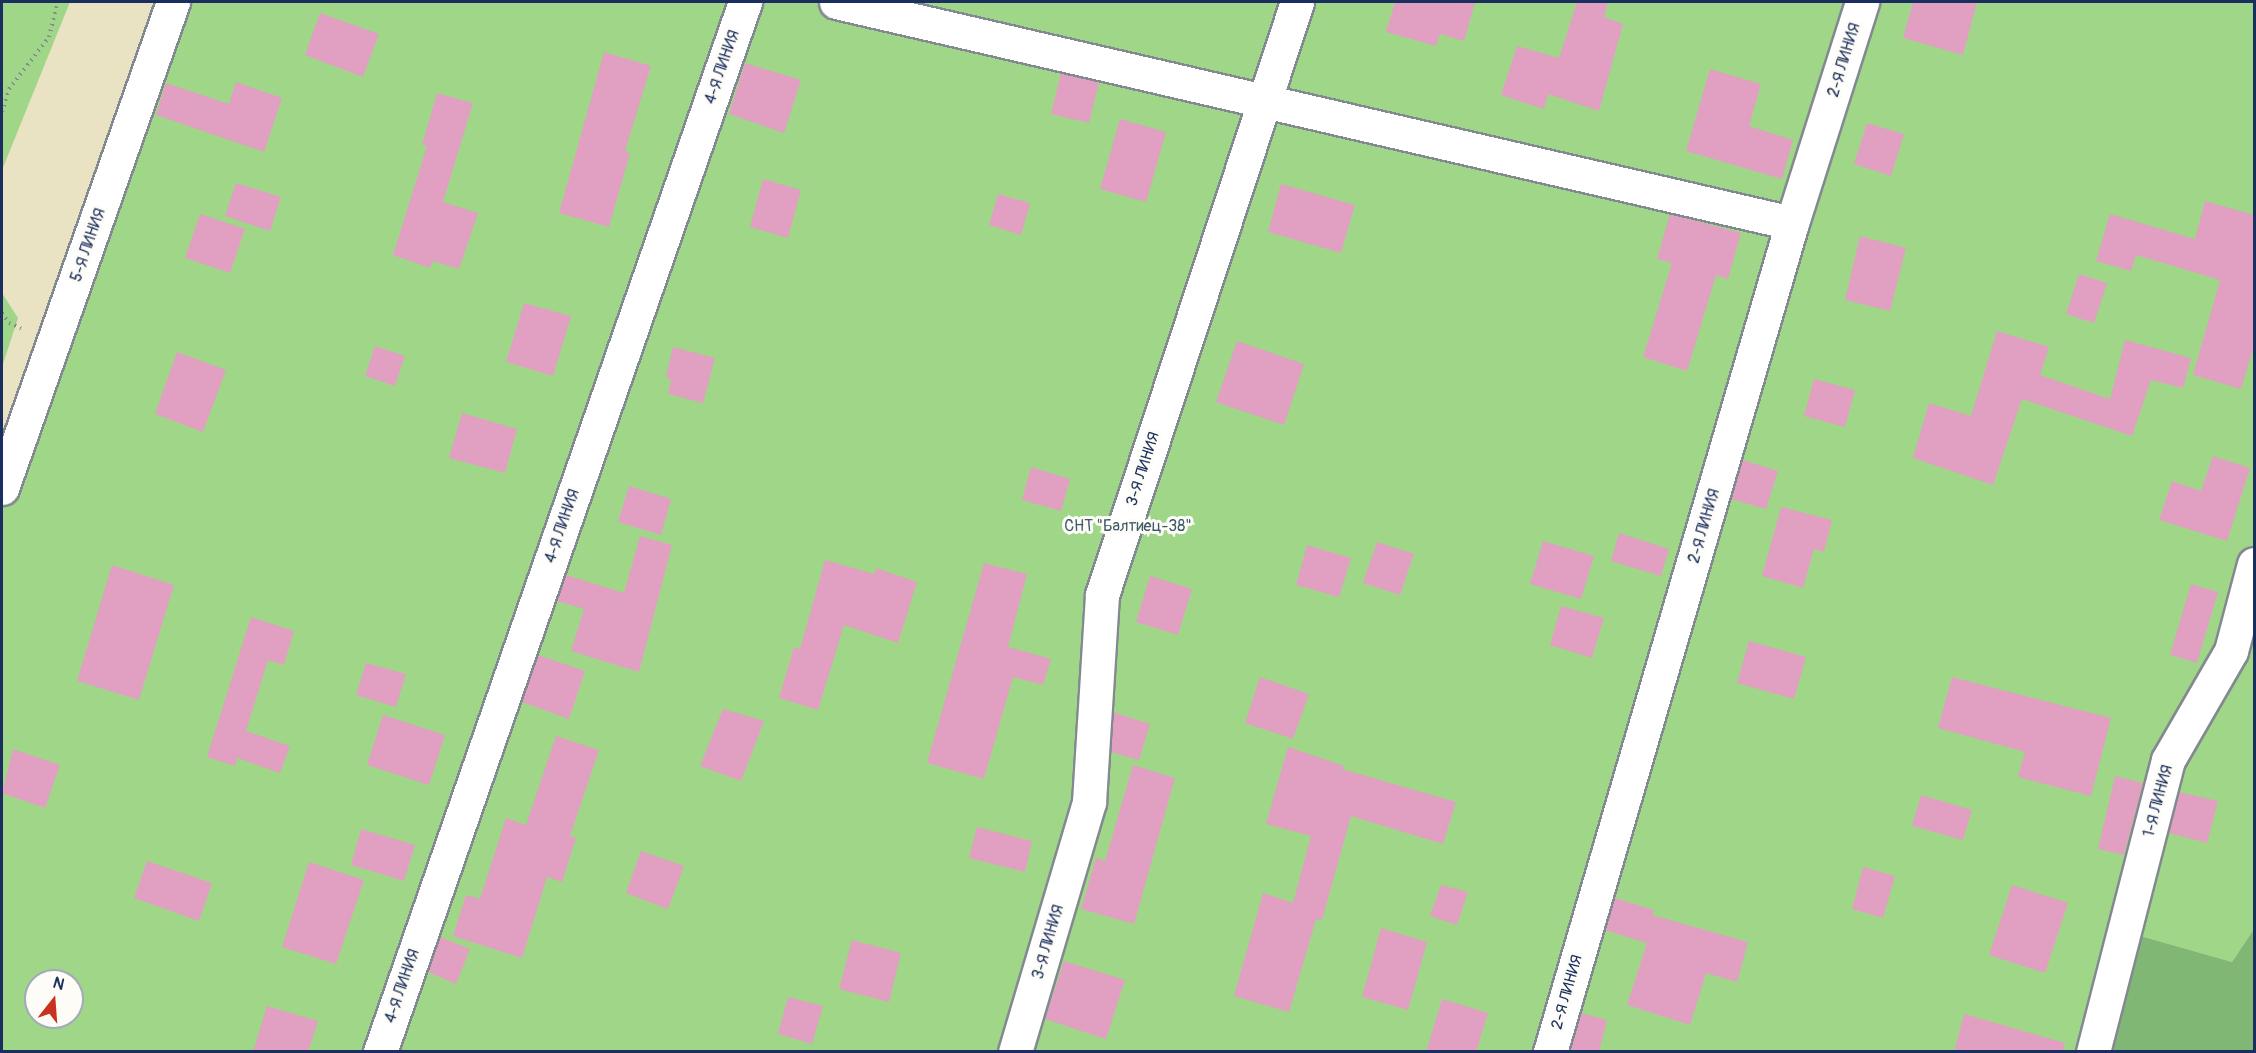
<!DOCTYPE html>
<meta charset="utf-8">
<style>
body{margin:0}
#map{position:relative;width:2256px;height:1053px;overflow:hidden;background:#e9e3c3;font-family:Pangolin,sans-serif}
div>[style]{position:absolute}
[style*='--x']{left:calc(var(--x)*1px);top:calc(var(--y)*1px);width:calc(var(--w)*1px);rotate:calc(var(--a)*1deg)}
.green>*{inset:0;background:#a0d687}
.forest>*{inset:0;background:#80b774}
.building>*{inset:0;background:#e1a0c1}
.path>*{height:4px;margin-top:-2px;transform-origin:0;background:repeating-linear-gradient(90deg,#828990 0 1.5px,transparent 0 6px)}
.roads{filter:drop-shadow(2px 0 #828990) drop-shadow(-2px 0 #828990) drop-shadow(0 2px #828990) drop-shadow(0 -2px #828990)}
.minor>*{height:33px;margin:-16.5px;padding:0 16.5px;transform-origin:16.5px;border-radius:16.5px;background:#fff}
span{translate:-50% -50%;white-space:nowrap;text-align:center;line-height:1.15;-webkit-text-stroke:6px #fdfcf7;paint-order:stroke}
.street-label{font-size:16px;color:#1b2f5e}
.park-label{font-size:16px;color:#3c5968}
.frame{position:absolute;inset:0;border:3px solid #1b2f5e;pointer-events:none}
.north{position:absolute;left:24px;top:969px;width:60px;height:60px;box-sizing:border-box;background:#fdfcf7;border:2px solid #a3aaba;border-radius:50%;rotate:17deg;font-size:16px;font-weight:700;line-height:24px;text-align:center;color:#1b2f5e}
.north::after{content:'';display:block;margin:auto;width:21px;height:27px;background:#c8321e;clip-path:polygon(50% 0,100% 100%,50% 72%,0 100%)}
</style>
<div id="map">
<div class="green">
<i style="clip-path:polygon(2px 2px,70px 2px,2px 170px)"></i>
<i style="clip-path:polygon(evenodd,173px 2px,2254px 2px,2254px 929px,2232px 962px,2123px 931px,2093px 1051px,2px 1051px,2px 488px,173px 2px,36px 981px,72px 981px,72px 1017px,36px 1017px,36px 981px)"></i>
<i style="clip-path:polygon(2px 293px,18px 318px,2px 367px)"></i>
</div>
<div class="forest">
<i style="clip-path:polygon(2254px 929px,2254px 1051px,2093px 1052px,2123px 931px,2232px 962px)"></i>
</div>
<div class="building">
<i style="clip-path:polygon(1395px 2px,1475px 2px,1464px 41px,1440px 34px,1436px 46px,1386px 32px)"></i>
<i style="clip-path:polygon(1577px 2px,1608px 2px,1604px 17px,1623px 24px,1599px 111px,1548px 94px,1544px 109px,1501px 95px,1517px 46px,1559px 58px)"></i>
<i style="clip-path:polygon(1913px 2px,1977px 2px,1963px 55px,1903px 38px)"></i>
<i style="clip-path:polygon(320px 13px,379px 34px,363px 77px,305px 55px)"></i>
<i style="clip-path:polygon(604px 52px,651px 66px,625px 151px,630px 153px,609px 227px,559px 213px)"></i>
<i style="clip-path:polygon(745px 63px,801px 80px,784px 133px,729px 114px)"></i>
<i style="clip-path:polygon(1710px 69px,1761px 84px,1749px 126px,1793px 140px,1782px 179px,1686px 151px)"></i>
<i style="clip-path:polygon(1061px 73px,1099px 82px,1089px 123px,1051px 114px)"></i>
<i style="clip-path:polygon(236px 82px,282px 98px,264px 152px,156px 115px,166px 83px,229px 104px)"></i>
<i style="clip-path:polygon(437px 93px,473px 103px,443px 202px,478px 213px,459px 269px,433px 261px,430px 268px,393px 255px,427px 146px,422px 145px)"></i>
<i style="clip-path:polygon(1120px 119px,1166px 132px,1146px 202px,1100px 189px)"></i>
<i style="clip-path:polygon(1867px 123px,1904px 134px,1891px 176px,1854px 164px)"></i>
<i style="clip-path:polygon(763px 179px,801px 190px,788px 238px,750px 227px)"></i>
<i style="clip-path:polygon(236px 183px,281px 197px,270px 231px,225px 216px)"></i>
<i style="clip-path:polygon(1281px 184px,1355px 205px,1341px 253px,1268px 232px)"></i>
<i style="clip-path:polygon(998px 194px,1030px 203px,1021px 235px,989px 225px)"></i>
<i style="clip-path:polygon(2205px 201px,2254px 215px,2254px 345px,2241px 389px,2193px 375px,2220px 280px,2136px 255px,2131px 271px,2096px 261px,2110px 214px,2195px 239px)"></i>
<i style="clip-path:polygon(200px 214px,245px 229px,230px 273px,185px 258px)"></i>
<i style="clip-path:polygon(1670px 214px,1741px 233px,1728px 279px,1716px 275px,1687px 371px,1643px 357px,1672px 263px,1657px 259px)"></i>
<i style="clip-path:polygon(1860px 236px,1906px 248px,1890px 311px,1845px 300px)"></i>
<i style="clip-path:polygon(2079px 274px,2107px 283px,2094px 323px,2066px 314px)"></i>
<i style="clip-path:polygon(524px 303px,571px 316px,553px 376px,506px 362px)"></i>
<i style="clip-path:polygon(1997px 331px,2049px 347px,2040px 375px,2110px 399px,2125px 340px,2191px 358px,2183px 388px,2151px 380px,2132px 436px,2022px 399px,1993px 485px,1913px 458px,1929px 403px,1971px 416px)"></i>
<i style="clip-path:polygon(1237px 341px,1304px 364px,1284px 425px,1216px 402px)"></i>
<i style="clip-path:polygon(375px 346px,405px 356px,395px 386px,365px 376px)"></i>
<i style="clip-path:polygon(673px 347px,715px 358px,703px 403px,668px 394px,671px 380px,666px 376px)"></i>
<i style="clip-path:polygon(177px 352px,226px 370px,203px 432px,155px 414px)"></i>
<i style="clip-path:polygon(1814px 379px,1855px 390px,1845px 427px,1804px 416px)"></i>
<i style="clip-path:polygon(462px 413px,517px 429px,505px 473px,449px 458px)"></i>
<i style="clip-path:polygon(2213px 456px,2250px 468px,2227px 541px,2159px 520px,2172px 481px,2201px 491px)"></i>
<i style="clip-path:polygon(1743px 460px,1778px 471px,1766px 509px,1731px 499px)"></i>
<i style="clip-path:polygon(1031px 467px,1070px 479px,1061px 511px,1022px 500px)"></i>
<i style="clip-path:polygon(629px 486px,671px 499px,661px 535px,618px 522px)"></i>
<i style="clip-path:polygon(1781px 507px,1832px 520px,1824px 552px,1814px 549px,1803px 588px,1762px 576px)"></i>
<i style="clip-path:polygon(1619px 533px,1669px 549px,1661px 576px,1611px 561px)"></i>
<i style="clip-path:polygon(640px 536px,672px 545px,639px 672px,571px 651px,584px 609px,557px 601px,566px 575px,624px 593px)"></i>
<i style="clip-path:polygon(1543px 541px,1594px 556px,1581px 599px,1530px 584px)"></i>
<i style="clip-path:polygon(1377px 542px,1414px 554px,1400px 595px,1363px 583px)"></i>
<i style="clip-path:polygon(1307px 545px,1351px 558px,1339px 597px,1296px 585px)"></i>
<i style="clip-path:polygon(825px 560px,874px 574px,876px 568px,917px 582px,898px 643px,844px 625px,818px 710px,779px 698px,794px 647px,800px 649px)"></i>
<i style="clip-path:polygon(984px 563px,1027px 574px,1008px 647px,1051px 659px,1043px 685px,1013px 677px,984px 779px,927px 763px)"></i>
<i style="clip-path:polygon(112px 565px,174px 585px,139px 700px,77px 681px)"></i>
<i style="clip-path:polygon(1150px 576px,1192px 589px,1178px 635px,1136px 622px)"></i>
<i style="clip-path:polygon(2191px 584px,2218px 592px,2197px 663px,2170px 655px)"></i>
<i style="clip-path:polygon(1561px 606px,1604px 618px,1592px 658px,1550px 645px)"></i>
<i style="clip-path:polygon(251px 617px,294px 631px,284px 665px,268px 660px,246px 731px,290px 746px,280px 773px,237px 758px,235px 766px,207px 757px)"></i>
<i style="clip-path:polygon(1749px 641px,1806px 657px,1794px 699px,1737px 683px)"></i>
<i style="clip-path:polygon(538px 655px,585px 671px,569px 719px,522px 702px)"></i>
<i style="clip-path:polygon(366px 663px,406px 674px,396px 707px,356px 695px)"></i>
<i style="clip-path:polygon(1260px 677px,1309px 694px,1293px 739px,1245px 723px)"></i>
<i style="clip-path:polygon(1952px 677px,2111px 718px,2091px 796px,2018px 777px,2025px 752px,1938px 728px)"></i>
<i style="clip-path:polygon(723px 709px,764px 721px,741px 781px,700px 766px)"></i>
<i style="clip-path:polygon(1113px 712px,1150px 724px,1139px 760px,1111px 752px)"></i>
<i style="clip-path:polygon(383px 715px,445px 735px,429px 785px,367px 765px)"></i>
<i style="clip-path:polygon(556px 736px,599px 750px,570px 836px,576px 838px,562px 882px,547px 877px,522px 958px,453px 936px,466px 895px,480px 899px,506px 818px,526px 825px)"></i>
<i style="clip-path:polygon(1288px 747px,1344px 766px,1342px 769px,1456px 802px,1443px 844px,1351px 816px,1322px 920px,1316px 919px,1289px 1012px,1234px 996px,1263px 893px,1293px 903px,1311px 836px,1266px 824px)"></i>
<i style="clip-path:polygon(13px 749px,60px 765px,45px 808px,2px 793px)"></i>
<i style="clip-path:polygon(1133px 765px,1175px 778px,1134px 924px,1081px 909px,1096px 858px,1105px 861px)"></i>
<i style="clip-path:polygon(2115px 776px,2143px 783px,2124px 855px,2098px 849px)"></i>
<i style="clip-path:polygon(2179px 792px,2218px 801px,2207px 843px,2169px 833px)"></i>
<i style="clip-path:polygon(1921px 795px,1972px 810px,1963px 840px,1912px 826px)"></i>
<i style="clip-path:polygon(977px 827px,1032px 841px,1025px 872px,969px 858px)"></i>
<i style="clip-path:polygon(361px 829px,415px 845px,404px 881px,351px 865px)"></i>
<i style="clip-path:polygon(641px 851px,684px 866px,668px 909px,626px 893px)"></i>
<i style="clip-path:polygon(147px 861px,212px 883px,199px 921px,134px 898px)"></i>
<i style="clip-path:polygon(309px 862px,364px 880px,336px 964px,282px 947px)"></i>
<i style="clip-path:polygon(1863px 867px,1895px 876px,1883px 918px,1852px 909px)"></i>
<i style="clip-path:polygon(1441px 885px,1468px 892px,1457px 925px,1430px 916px)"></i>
<i style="clip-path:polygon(2012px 885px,2068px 903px,2045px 973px,1989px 955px)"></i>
<i style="clip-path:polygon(1615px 898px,1654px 910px,1652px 915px,1748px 942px,1737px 982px,1706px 973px,1690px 1025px,1627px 1005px,1647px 943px,1605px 930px)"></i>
<i style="clip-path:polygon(1381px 928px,1427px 942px,1408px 1010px,1362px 997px)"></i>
<i style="clip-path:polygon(440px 937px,470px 949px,456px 984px,428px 972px)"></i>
<i style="clip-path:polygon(852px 940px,901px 953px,889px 1002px,839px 989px)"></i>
<i style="clip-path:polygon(1064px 961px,1125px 980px,1106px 1039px,1045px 1019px)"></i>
<i style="clip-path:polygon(788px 997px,823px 1006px,812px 1044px,778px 1034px)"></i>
<i style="clip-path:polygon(1442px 999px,1488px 1013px,1476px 1052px,1426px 1052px)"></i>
<i style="clip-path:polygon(267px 1006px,318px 1021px,308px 1052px,253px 1052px)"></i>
<i style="clip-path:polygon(1581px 1013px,1607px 1020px,1599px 1052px,1570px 1052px)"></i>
<i style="clip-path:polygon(1964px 1014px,2065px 1043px,2063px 1052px,1954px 1052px)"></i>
</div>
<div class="path">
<i style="--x:2;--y:112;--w:24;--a:-73"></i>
<i style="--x:9;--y:89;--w:66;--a:-52.4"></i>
<i style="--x:49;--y:37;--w:36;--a:-76"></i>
<i style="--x:2;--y:313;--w:12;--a:55"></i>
<i style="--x:9;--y:323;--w:13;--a:23"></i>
</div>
<div class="roads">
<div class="minor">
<i style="--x:836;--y:2;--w:981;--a:13.02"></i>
<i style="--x:2;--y:488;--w:515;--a:-70.62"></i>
<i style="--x:380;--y:1052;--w:1112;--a:-70.83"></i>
<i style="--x:1015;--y:1052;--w:261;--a:-73.5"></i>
<i style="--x:1089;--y:802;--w:207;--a:-86.4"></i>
<i style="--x:1102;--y:595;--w:624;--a:-71.8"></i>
<i style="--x:1550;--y:1052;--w:864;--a:-73.73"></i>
<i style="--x:1792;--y:223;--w:232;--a:-72.4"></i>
<i style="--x:2093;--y:1052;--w:301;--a:-75.6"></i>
<i style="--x:2168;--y:760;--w:126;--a:-60"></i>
<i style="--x:2231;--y:651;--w:90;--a:-75.2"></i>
</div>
</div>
<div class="street-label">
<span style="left:1844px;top:60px;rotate:-73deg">2-Я ЛИНИЯ</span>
<span style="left:722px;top:67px;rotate:-71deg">4-Я ЛИНИЯ</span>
<span style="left:88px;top:245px;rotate:-71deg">5-Я ЛИНИЯ</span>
<span style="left:1143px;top:469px;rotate:-72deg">3-Я ЛИНИЯ</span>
<span style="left:562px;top:526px;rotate:-71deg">4-Я ЛИНИЯ</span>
<span style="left:1704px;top:526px;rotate:-74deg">2-Я ЛИНИЯ</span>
<span style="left:2158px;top:801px;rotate:-75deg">1-Я ЛИНИЯ</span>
<span style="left:1048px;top:942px;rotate:-74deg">3-Я ЛИНИЯ</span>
<span style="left:402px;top:986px;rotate:-71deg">4-Я ЛИНИЯ</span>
<span style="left:1567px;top:992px;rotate:-74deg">2-Я ЛИНИЯ</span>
</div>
<div class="park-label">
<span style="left:1128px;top:526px">СНТ "Балтиец-38"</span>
</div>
<div class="frame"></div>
<div class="north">N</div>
</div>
